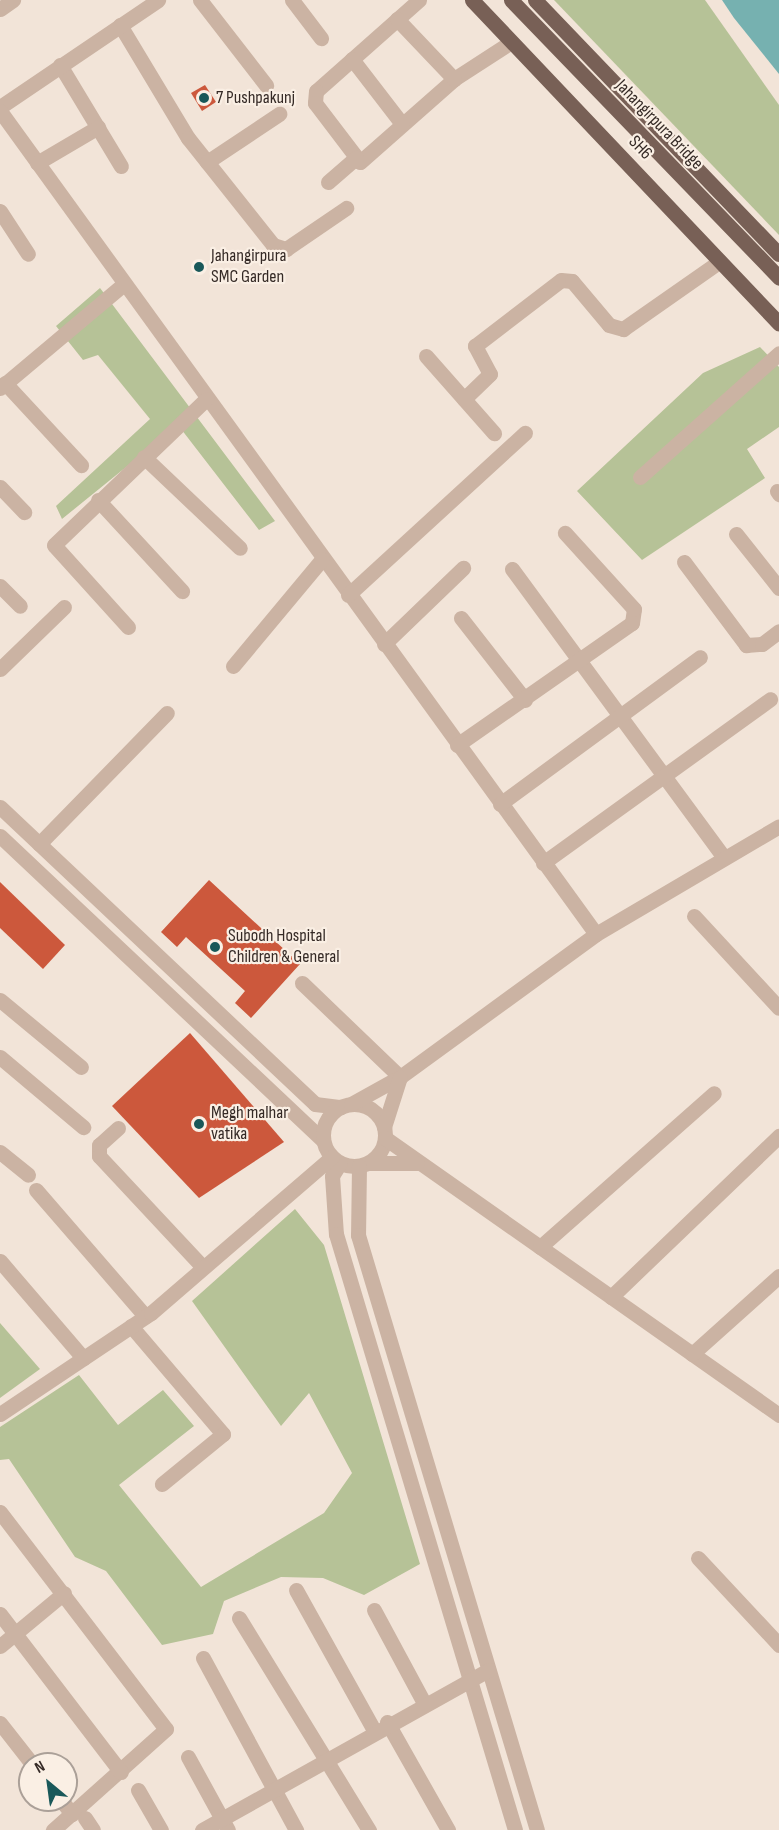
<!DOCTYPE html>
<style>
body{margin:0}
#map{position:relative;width:779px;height:1830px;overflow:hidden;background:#f2e4d8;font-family:"Sofia Sans Condensed",sans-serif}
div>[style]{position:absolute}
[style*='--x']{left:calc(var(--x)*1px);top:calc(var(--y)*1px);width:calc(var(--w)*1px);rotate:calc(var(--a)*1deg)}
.green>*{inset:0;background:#b6c297}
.water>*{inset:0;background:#76b1b0}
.building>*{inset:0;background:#cc583c}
.minor>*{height:15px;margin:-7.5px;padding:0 7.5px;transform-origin:7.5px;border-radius:7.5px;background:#cbb3a3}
.minor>.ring{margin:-7.5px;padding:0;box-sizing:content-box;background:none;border:15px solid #cbb3a3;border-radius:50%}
.major>*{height:15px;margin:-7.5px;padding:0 7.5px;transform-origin:7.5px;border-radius:7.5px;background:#786056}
.dots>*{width:16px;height:16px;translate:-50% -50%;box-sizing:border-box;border:3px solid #faefe4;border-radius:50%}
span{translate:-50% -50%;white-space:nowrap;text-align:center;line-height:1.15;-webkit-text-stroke:4.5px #faefe4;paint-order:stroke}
.poi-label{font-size:18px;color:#352a26}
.left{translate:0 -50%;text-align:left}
.street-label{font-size:18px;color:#352a26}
.north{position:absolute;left:18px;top:1752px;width:60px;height:60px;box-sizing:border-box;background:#faefe4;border:2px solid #aba098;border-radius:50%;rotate:331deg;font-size:16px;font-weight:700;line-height:24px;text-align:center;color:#352a26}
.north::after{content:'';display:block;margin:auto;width:21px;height:27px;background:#195859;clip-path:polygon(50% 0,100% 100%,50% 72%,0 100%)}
</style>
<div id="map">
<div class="green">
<i style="clip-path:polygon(554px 0,705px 0,779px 105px,779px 235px)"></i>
<i style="clip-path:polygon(100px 288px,275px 521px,259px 530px,178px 425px,62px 519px,56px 506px,150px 419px,98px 355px,83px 360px,56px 326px)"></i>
<i style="clip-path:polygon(760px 347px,779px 367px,779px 427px,747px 449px,765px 478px,642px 560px,577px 491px,703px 373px)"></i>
<i style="clip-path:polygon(295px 1209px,324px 1245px,420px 1564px,364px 1595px,323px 1578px,281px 1577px,224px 1601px,213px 1634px,162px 1645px,106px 1571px,75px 1557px,9px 1459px,0 1460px,0 1427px,79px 1375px,118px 1425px,163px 1390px,194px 1426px,119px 1485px,201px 1587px,324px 1513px,352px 1473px,309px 1393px,281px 1426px,192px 1301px)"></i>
<i style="clip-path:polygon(0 1323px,40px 1369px,0 1398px)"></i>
</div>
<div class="water">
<i style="clip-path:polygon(722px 0,779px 0,779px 74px,734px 18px)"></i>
</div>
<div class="building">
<i style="clip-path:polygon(205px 85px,216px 102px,202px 111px,191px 93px)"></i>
<i style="clip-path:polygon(209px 880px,300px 964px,251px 1018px,235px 1003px,245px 991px,186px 937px,177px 947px,161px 932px)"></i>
<i style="clip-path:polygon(0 882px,65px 945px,43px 969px,0 928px)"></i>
<i style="clip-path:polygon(190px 1033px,284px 1142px,199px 1198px,112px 1106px)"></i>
</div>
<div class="minor">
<i style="--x:200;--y:0;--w:108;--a:52.2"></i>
<i style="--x:292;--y:0;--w:48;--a:52.7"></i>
<i style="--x:419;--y:0;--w:137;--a:138.5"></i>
<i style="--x:316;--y:91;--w:12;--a:95"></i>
<i style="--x:315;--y:103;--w:74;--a:52.7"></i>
<i style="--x:360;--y:162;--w:125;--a:-41.4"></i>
<i style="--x:454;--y:79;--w:68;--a:-33"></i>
<i style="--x:0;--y:9;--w:16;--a:-35"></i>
<i style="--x:397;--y:19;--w:83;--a:46.5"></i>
<i style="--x:120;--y:25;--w:132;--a:59"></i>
<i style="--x:188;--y:138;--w:137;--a:51.5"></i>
<i style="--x:273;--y:245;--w:14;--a:17"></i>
<i style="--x:286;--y:249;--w:73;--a:-34.3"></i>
<i style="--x:352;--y:59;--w:82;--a:52.4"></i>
<i style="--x:60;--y:65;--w:118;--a:58.9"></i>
<i style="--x:0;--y:107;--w:191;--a:-34.1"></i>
<i style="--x:0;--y:111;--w:1016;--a:54.09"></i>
<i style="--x:207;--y:162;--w:87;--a:-33.7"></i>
<i style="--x:37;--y:163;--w:71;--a:-30.5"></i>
<i style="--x:328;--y:182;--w:37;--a:-41"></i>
<i style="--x:0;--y:211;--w:51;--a:56.9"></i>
<i style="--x:426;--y:356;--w:103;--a:48.6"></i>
<i style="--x:5;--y:383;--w:112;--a:47.2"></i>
<i style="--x:0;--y:388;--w:162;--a:-40"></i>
<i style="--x:464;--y:399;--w:36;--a:-44"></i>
<i style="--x:490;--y:374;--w:32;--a:-118"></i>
<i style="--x:475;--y:346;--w:108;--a:-37.5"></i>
<i style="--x:561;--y:280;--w:11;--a:5"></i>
<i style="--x:572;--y:281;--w:57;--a:49.9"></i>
<i style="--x:609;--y:325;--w:15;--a:16"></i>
<i style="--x:623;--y:329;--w:118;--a:-35"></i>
<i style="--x:144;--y:457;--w:132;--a:43.5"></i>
<i style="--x:640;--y:477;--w:186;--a:-41.7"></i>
<i style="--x:0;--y:487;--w:35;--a:46"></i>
<i style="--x:777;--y:491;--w:4;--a:56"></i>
<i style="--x:98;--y:500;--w:124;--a:47.3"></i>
<i style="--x:736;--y:534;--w:69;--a:51.5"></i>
<i style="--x:684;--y:562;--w:104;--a:53.2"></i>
<i style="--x:746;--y:645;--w:16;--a:-4"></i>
<i style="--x:762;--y:644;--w:21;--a:-37"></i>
<i style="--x:512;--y:569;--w:358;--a:53.7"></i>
<i style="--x:0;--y:586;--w:28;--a:45"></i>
<i style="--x:348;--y:595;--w:240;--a:-42.5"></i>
<i style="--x:461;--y:618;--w:104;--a:52"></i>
<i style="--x:128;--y:627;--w:110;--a:-132.1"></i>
<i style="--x:54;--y:545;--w:211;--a:-43.8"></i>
<i style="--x:384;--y:644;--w:110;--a:-43.9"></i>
<i style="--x:233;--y:666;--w:139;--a:-50.2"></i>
<i style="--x:0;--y:669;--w:89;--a:-44.1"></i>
<i style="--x:457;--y:745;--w:213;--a:-34.9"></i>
<i style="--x:632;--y:623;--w:14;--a:-82"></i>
<i style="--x:634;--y:609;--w:103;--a:-132.2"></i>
<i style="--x:500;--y:804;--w:248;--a:-36.3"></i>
<i style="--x:0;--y:807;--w:433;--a:43.3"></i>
<i style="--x:315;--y:1104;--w:26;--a:7"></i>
<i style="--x:0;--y:836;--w:444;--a:43.3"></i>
<i style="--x:39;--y:844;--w:183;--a:-45.7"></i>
<i style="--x:543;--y:863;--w:280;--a:-35.8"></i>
<i style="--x:694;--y:916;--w:125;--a:47.3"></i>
<i style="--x:302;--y:983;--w:136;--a:43.8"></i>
<i style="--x:0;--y:1000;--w:105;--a:39.6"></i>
<i style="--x:0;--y:1057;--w:109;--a:40.1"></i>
<i class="ring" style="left:323px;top:1104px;width:47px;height:47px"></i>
<i style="--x:351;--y:1104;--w:56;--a:-28.9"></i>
<i style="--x:400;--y:1077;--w:243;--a:-36.1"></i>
<i style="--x:596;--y:934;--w:212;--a:-30.5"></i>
<i style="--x:384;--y:1127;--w:52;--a:-72.3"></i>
<i style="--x:118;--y:1128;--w:25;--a:138"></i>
<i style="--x:99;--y:1145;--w:11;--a:90"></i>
<i style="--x:99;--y:1156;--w:151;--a:46.9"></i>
<i style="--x:385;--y:1138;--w:482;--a:35.1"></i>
<i style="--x:0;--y:1152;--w:36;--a:39"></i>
<i style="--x:340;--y:1163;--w:15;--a:122"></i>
<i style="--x:332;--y:1176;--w:58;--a:86.1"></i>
<i style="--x:336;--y:1234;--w:622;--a:73.28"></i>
<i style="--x:369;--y:1163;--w:48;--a:0"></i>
<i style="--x:359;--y:1166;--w:69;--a:90.8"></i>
<i style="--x:358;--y:1235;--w:621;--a:73.26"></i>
<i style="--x:36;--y:1190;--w:167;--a:49.1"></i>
<i style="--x:540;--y:1247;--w:232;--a:-41.5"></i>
<i style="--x:0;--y:1261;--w:128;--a:49.4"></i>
<i style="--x:611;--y:1297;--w:233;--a:-43.8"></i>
<i style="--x:131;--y:1326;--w:142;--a:49.6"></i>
<i style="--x:223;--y:1434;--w:79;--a:140.7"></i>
<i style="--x:692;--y:1354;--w:117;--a:-41.9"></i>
<i style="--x:0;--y:1414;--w:182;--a:-33.8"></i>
<i style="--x:151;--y:1313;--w:239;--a:-40.8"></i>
<i style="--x:0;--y:1512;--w:273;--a:52.6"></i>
<i style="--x:166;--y:1729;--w:152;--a:138.2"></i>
<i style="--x:698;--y:1558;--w:119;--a:47"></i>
<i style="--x:296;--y:1590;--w:160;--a:60.9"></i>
<i style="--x:374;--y:1610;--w:106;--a:61.7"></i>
<i style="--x:0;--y:1614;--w:199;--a:52.6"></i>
<i style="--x:239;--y:1618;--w:249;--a:58.5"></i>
<i style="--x:0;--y:1646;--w:83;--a:-39.6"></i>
<i style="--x:203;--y:1658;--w:196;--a:61.6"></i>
<i style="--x:387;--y:1722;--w:124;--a:60.5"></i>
<i style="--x:0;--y:1723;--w:52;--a:52"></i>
<i style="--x:188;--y:1757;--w:83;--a:61.3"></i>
<i style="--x:138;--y:1790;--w:46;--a:60.1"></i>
<i style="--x:61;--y:1800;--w:18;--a:52"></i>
<i style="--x:85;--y:1818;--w:14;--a:56"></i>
<i style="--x:202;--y:1830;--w:328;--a:-29.2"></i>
</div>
<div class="major">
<i style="--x:472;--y:0;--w:446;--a:46.5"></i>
<i style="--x:511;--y:0;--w:386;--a:46"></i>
<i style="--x:535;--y:0;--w:352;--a:46.2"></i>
</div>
<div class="dots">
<i style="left:204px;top:98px;background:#195859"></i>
<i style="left:199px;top:267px;background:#195859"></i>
<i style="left:215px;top:947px;background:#195859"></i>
<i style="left:199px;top:1124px;background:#195859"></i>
</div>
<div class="poi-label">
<span class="left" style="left:216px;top:98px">7 Pushpakunj</span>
<span class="left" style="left:211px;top:267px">Jahangirpura<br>SMC Garden</span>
<span class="left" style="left:228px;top:947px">Subodh Hospital<br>Children &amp; General</span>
<span class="left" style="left:211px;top:1124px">Megh malhar<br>vatika</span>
</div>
<div class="street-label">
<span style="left:659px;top:125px;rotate:46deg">Jahangirpura Bridge</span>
<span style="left:640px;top:148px;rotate:46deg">SH6</span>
</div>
<div class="north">N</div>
</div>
